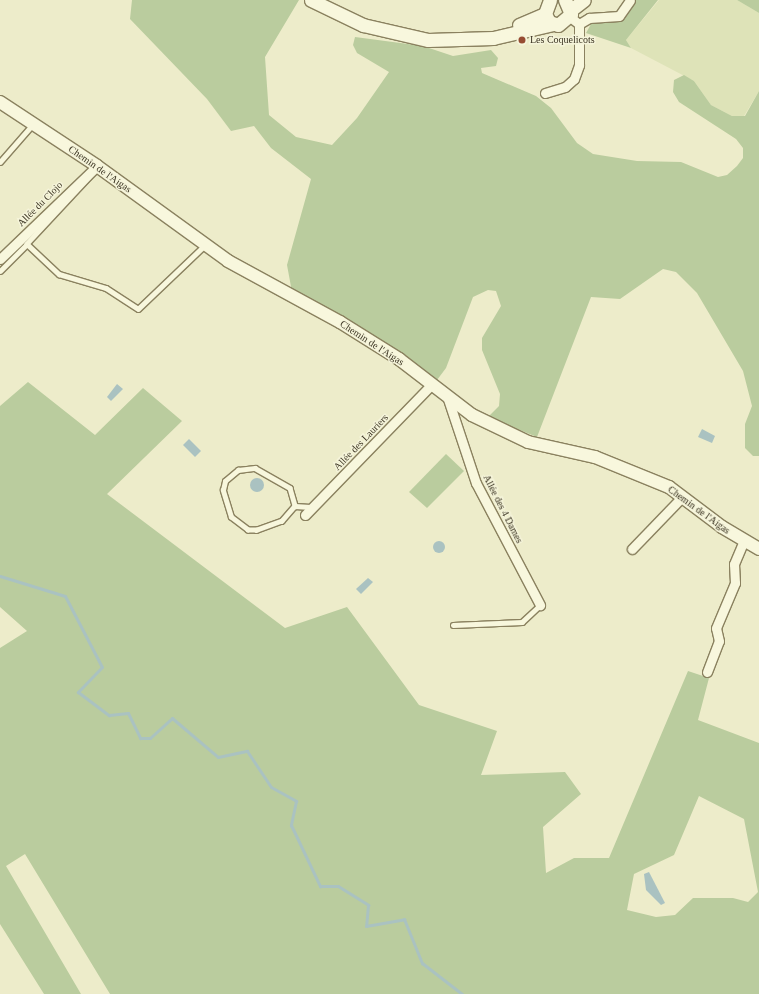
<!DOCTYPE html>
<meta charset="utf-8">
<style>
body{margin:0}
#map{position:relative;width:759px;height:994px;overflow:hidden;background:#edecca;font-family:"Times New Roman",serif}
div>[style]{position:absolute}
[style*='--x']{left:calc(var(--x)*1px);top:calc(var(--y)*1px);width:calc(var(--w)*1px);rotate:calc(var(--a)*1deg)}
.farmland>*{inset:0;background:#dee3b8}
.green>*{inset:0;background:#bacc9e}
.water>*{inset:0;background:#aac2c1}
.round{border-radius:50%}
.stream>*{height:3px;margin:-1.5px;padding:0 1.5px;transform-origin:1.5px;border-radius:1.5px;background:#aac2c1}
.roads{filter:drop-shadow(1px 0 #8a815f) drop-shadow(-1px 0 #8a815f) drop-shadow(0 1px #8a815f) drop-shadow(0 -1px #8a815f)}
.service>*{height:4.5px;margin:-2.25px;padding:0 2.25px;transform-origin:2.25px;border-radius:2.25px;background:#f8f7dd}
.minor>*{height:9px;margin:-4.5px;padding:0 4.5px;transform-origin:4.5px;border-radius:4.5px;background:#f8f7dd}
.tertiary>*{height:12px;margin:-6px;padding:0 6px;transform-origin:6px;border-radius:6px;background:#f8f7dd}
.secondary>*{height:13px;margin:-6.5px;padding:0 6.5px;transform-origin:6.5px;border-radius:6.5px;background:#f8f7dd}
.dots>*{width:11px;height:11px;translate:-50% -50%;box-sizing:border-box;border:2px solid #f5f4da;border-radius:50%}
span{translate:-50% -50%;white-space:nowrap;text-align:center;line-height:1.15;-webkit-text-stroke:3px #f5f4da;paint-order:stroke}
.poi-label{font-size:10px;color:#3b3422}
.left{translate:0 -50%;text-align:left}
.street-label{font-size:10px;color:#3b3422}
</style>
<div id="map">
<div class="farmland">
<i style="clip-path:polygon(659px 0,737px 0,759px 13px,759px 91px,744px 116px,732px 116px,711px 105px,694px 81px,631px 48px,626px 40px)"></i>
</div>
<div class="green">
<i style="clip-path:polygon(132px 0,299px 0,265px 57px,269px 115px,296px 137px,332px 145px,357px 118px,389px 72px,357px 53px,353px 45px,355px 37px,423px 46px,453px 56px,491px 50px,498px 58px,496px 66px,481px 68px,482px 73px,536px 96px,551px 108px,577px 143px,593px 154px,637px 161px,681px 162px,718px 177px,727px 175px,737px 166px,743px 158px,743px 148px,736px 139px,679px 102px,673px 92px,674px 80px,684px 75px,694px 81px,711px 105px,732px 116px,745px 116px,759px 91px,759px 456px,753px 456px,745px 448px,745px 424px,752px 406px,743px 371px,697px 293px,676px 272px,663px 269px,620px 299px,591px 297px,537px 437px,488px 417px,499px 406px,500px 394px,482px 350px,482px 338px,501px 306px,496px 291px,488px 290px,473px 297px,446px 368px,437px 380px,348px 319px,292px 292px,287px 265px,311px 179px,271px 148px,254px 126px,231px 131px,207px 99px,130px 19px)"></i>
<i style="clip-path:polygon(630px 0,658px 0,626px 40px,631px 48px,586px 33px,595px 17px,612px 19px)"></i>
<i style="clip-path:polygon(737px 0,759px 0,759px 13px)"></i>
<i style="clip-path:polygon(evenodd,28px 382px,95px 435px,143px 388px,182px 421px,107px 494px,285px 628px,347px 607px,419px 705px,497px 731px,481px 775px,565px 772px,581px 794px,543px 827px,546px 873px,574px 858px,609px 858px,688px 671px,709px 678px,698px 720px,759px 743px,759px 994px,110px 994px,25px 854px,6px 866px,81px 994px,44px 994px,0 924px,0 648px,27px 631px,0 607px,0 406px,28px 382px,699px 796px,744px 819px,758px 892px,748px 902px,733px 898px,693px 898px,675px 915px,656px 917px,627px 910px,634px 874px,674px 855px,699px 796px)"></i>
<i style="clip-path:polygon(446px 454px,464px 471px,427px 508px,409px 492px)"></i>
</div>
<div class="water">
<i style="clip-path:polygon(117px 384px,123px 389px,111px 401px,107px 397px)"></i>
<i style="clip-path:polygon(702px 429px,715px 436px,712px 443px,698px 437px)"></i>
<i style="clip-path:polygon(189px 439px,201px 451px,195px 457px,183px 445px)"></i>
<i class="round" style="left:250px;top:478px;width:14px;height:14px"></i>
<i class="round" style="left:433px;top:541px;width:12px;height:12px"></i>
<i style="clip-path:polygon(368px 578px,373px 582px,361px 594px,356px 589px)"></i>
<i style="clip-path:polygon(649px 872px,665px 903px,661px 905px,646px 890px,644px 874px)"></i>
</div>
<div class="stream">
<i style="--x:0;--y:576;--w:68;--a:17.1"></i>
<i style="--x:65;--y:596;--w:80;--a:62.5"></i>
<i style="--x:102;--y:667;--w:35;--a:134"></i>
<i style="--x:78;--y:692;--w:39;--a:37"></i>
<i style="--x:109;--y:715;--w:19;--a:-6"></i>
<i style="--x:128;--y:713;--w:28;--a:64"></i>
<i style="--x:140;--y:738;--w:10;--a:0"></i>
<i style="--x:150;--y:738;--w:30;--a:-42"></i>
<i style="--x:172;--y:718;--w:60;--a:40.3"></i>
<i style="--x:218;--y:757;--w:30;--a:-12"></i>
<i style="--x:247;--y:751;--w:43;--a:56.3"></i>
<i style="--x:271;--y:787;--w:29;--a:29"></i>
<i style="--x:296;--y:801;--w:25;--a:102"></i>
<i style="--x:291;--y:825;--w:68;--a:64.6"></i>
<i style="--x:320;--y:886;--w:18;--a:0"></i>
<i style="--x:338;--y:886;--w:36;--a:32"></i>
<i style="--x:368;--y:905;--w:21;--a:95"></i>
<i style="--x:366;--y:926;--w:39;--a:-10"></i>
<i style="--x:404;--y:919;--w:48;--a:67.8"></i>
<i style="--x:422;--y:963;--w:51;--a:37.8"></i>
</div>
<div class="roads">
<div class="service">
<i style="--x:0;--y:162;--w:50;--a:-49"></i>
<i style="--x:95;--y:171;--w:100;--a:133"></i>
<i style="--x:27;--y:244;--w:44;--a:43.2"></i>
<i style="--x:59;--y:274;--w:49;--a:16.6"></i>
<i style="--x:106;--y:288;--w:38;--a:33"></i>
<i style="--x:138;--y:309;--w:93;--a:-43.7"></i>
<i style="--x:0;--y:271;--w:38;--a:-45"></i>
<i style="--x:295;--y:506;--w:20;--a:131"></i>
<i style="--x:282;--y:521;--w:27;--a:160"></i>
<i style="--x:257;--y:530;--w:9;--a:180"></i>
<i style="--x:248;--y:530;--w:21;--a:-143"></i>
<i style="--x:231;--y:517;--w:28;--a:-107"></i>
<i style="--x:223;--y:490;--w:9;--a:-77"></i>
<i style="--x:225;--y:481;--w:17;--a:-40"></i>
<i style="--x:238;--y:470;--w:17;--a:-7"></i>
<i style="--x:255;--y:468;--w:40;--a:29.7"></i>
<i style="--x:290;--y:488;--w:19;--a:74"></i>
<i style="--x:295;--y:506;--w:15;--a:4"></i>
<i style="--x:453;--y:625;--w:69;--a:-2.5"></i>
<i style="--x:522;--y:622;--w:25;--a:-43"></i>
</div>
<div class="minor">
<i style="--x:579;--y:24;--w:12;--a:-31"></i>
<i style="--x:589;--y:18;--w:30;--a:-4"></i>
<i style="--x:619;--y:16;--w:19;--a:-55"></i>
<i style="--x:545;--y:93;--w:21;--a:-17"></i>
<i style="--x:565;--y:87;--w:12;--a:-42"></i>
<i style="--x:574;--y:79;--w:15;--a:-70"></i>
<i style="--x:579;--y:65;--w:41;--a:-90"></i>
<i style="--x:579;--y:24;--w:11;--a:-142"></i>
<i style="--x:0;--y:259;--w:134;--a:-43.8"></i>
<i style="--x:447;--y:396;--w:92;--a:71.6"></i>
<i style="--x:476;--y:483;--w:138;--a:62.3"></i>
<i style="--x:305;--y:515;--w:182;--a:-45.9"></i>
<i style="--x:632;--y:549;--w:72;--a:-46.1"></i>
<i style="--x:707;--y:672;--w:33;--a:-69"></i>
<i style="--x:719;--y:641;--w:13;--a:-103"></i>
<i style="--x:716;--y:628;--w:49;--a:-67.1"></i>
<i style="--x:735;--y:583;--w:19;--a:-93"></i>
<i style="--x:734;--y:564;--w:26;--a:-67"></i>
</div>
<div class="tertiary">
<i style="--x:0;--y:102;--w:116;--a:33.4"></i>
<i style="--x:97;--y:166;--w:162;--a:35.9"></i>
<i style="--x:228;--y:261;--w:128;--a:28.6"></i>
<i style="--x:340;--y:322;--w:70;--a:32.1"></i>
<i style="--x:399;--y:359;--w:92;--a:37.5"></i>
<i style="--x:472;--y:415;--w:62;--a:25.7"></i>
<i style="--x:528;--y:442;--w:69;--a:12.6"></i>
<i style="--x:595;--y:457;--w:80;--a:22.1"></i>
<i style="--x:669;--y:487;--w:66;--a:37"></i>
<i style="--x:722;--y:527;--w:43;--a:30.7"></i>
</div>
<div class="secondary">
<i style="--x:311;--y:0;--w:58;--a:25.7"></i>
<i style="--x:363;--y:25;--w:67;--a:13"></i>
<i style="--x:428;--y:40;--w:65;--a:-1.8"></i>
<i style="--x:493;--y:38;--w:62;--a:-13.1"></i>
<i style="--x:550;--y:0;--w:15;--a:110"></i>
<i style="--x:545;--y:14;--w:9;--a:63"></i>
<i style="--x:549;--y:22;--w:9;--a:18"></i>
<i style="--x:558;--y:25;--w:17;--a:-40"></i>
<i style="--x:571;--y:14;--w:15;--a:-113"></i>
<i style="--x:571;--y:10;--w:16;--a:-38"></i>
<i style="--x:519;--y:25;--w:28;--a:-23"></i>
</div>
</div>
<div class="dots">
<i style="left:522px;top:40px;background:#964b31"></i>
</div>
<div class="poi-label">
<span class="left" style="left:530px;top:40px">Les Coquelicots</span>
</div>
<div class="street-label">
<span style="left:100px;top:169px;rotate:35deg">Chemin de l'Aigas</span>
<span style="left:40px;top:204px;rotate:-45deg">Allée du Clojo</span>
<span style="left:372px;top:343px;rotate:33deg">Chemin de l'Aigas</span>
<span style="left:361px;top:442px;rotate:-46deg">Allée des Lauriers</span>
<span style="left:503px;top:509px;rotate:63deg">Allée des 4 Dames</span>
<span style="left:699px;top:510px;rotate:36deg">Chemin de l'Aigas</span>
</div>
</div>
